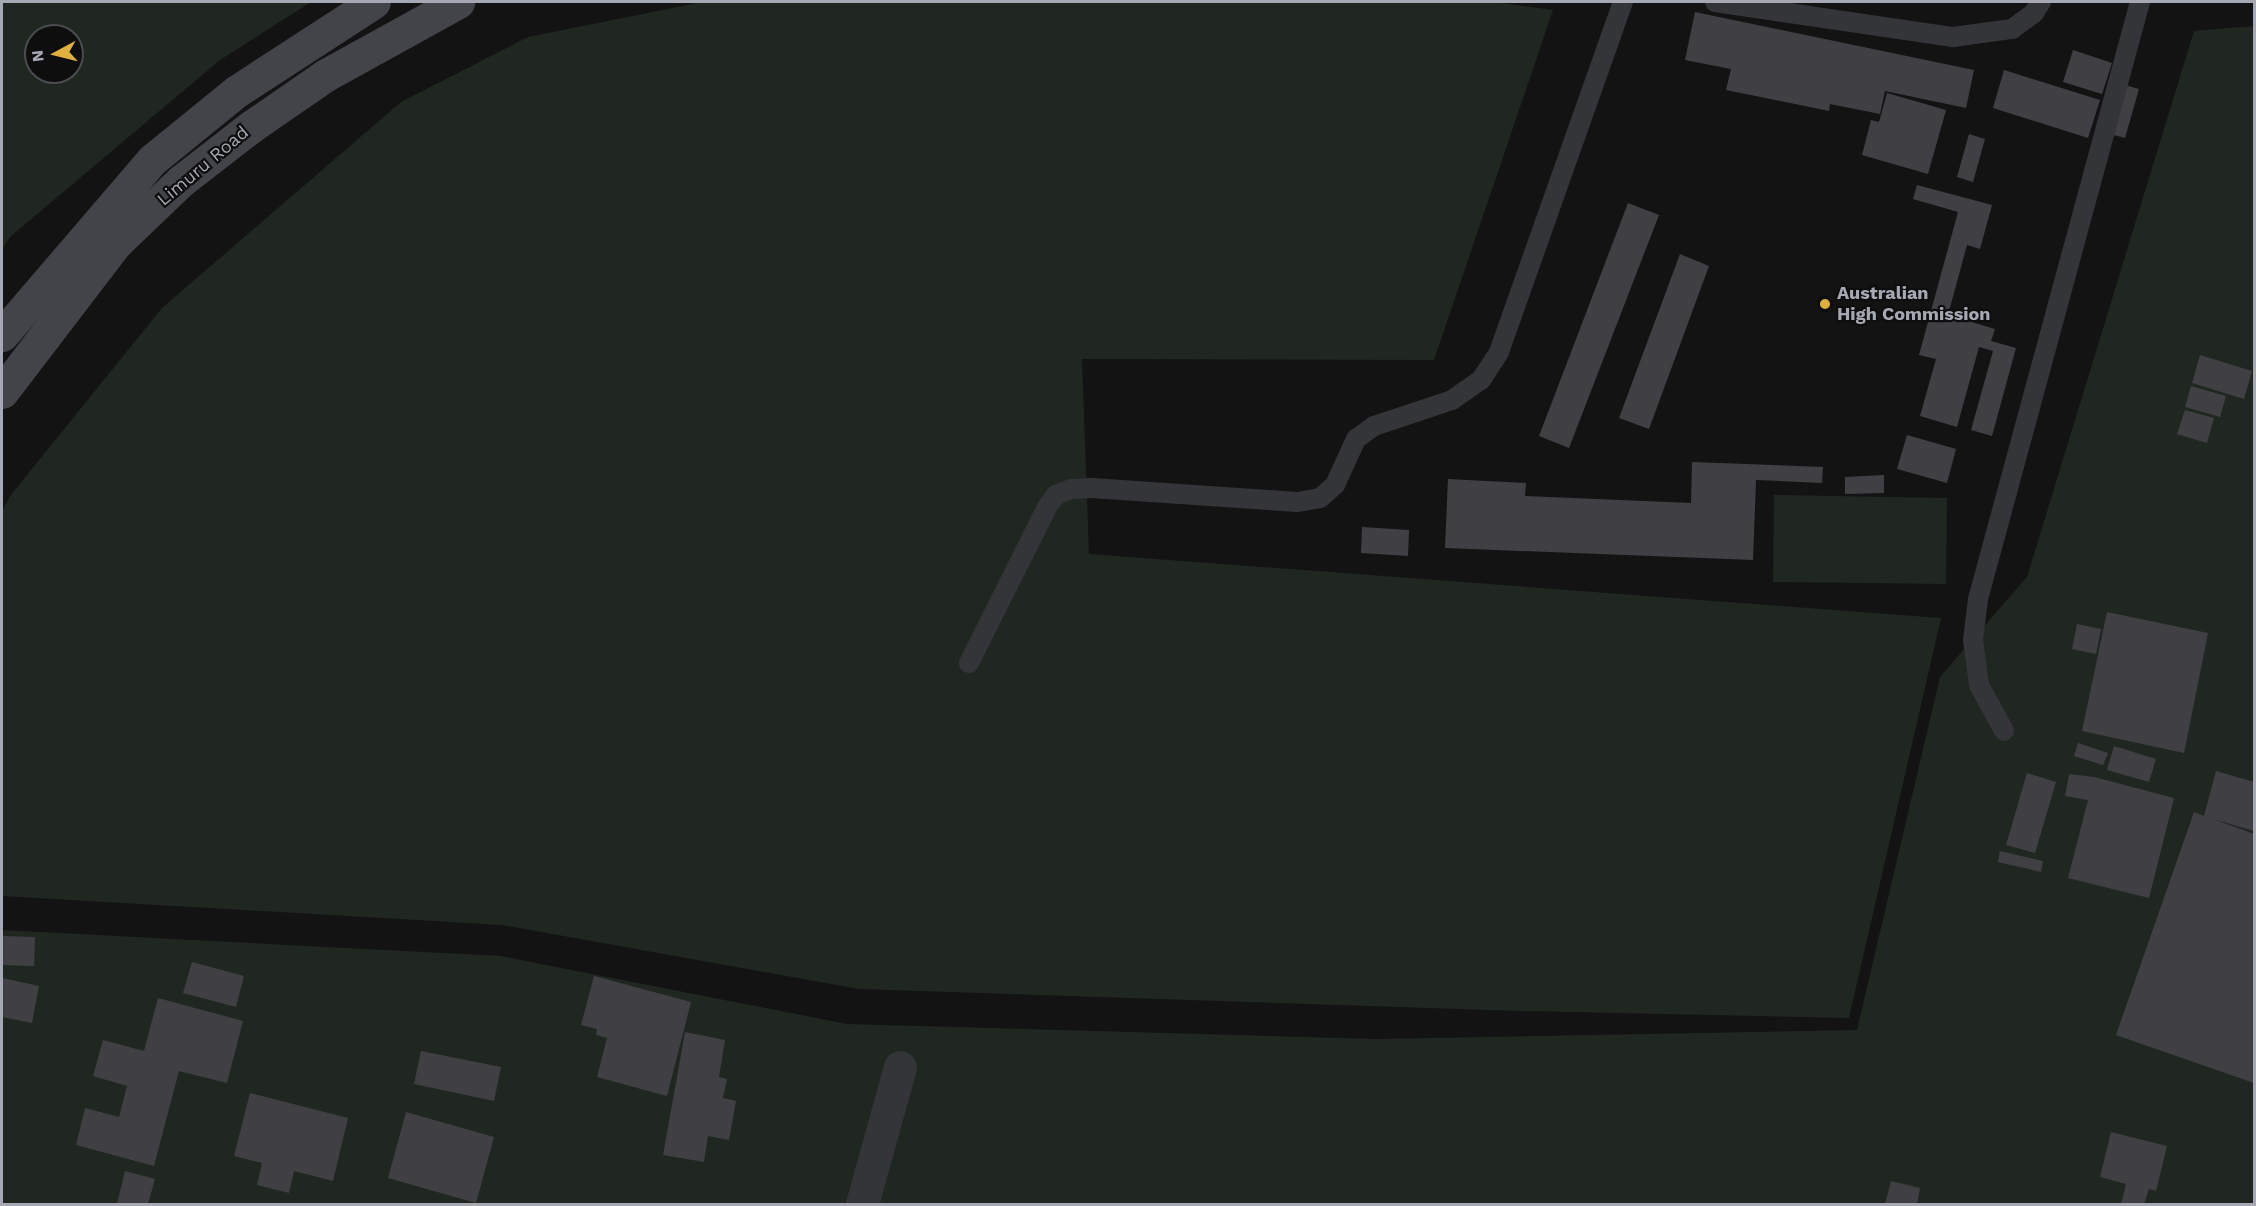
<!DOCTYPE html>
<style>
body{margin:0}
#map{position:relative;width:2256px;height:1206px;overflow:hidden;background:#131314;font-family:"Work Sans",sans-serif}
div>[style]{position:absolute}
[style*='--x']{left:calc(var(--x)*1px);top:calc(var(--y)*1px);width:calc(var(--w)*1px);rotate:calc(var(--a)*1deg)}
.green>*{inset:0;background:#1f2720}
.building>*{inset:0;background:#404044}
.service>*{height:20px;margin:-10px;padding:0 10px;transform-origin:10px;border-radius:10px;background:#343539}
.minor>*{height:33px;margin:-16.5px;padding:0 16.5px;transform-origin:16.5px;border-radius:16.5px;background:#343539}
.secondary>*{height:33px;margin:-16.5px;padding:0 16.5px;transform-origin:16.5px;border-radius:16.5px;background:#424449}
.dots>*{width:16px;height:16px;translate:-50% -50%;box-sizing:border-box;border:3px solid #0e0e0f;border-radius:50%}
span{translate:-50% -50%;white-space:nowrap;text-align:center;line-height:1.15;-webkit-text-stroke:4.5px #0e0e0f;paint-order:stroke}
.street-label{font-size:18px;color:#a6a9b3}
.poi-label{font-size:18px;color:#a6a9b3;font-weight:700}
.left{translate:0 -50%;text-align:left}
.frame{position:absolute;inset:0;border:3px solid #a6a9b3;pointer-events:none}
.north{position:absolute;left:24px;top:24px;width:60px;height:60px;box-sizing:border-box;background:#0e0e0f;border:2px solid #4b4c51;border-radius:50%;rotate:263deg;font-size:16px;font-weight:700;line-height:24px;text-align:center;color:#a6a9b3}
.north::after{content:'';display:block;margin:auto;width:21px;height:27px;background:#dfb040;clip-path:polygon(50% 0,100% 100%,50% 72%,0 100%)}
</style>
<div id="map">
<div class="green">
<i style="clip-path:polygon(evenodd,2px 2px,311px 2px,220px 60px,11px 236px,2px 249px,2px 2px,36px 36px,72px 36px,72px 72px,36px 72px,36px 36px)"></i>
<i style="clip-path:polygon(702px 2px,1494px 2px,1553px 10px,1434px 360px,1082px 359px,1089px 554px,1941px 618px,1849px 1018px,1519px 1011px,859px 989px,502px 925px,2px 896px,2px 512px,10px 496px,162px 308px,401px 102px,528px 37px)"></i>
<i style="clip-path:polygon(2254px 26px,2254px 1204px,2px 1204px,2px 930px,501px 956px,847px 1024px,1377px 1039px,1857px 1030px,1940px 677px,2027px 577px,2194px 31px)"></i>
<i style="clip-path:polygon(1774px 495px,1947px 498px,1946px 584px,1773px 582px)"></i>
</div>
<div class="building">
<i style="clip-path:polygon(1695px 12px,1974px 70px,1966px 108px,1885px 91px,1880px 114px,1830px 104px,1829px 111px,1726px 90px,1731px 69px,1685px 60px)"></i>
<i style="clip-path:polygon(2073px 50px,2112px 63px,2102px 94px,2063px 82px)"></i>
<i style="clip-path:polygon(2004px 70px,2100px 100px,2088px 138px,1993px 108px)"></i>
<i style="clip-path:polygon(2121px 84px,2139px 89px,2125px 138px,2106px 133px)"></i>
<i style="clip-path:polygon(1887px 93px,1946px 110px,1928px 174px,1862px 155px,1871px 120px,1879px 122px)"></i>
<i style="clip-path:polygon(1969px 134px,1985px 139px,1973px 182px,1957px 177px)"></i>
<i style="clip-path:polygon(1917px 185px,1992px 205px,1980px 249px,1967px 245px,1948px 315px,1995px 329px,1991px 341px,2016px 348px,1992px 436px,1971px 430px,1993px 351px,1979px 347px,1957px 427px,1920px 416px,1936px 359px,1919px 355px,1958px 212px,1913px 199px)"></i>
<i style="clip-path:polygon(1628px 203px,1659px 215px,1569px 448px,1539px 436px)"></i>
<i style="clip-path:polygon(1680px 254px,1709px 266px,1649px 429px,1619px 418px)"></i>
<i style="clip-path:polygon(2200px 355px,2252px 371px,2244px 399px,2192px 383px)"></i>
<i style="clip-path:polygon(2191px 386px,2226px 396px,2220px 417px,2185px 407px)"></i>
<i style="clip-path:polygon(2185px 410px,2214px 418px,2207px 443px,2177px 434px)"></i>
<i style="clip-path:polygon(1907px 435px,1956px 449px,1947px 483px,1897px 469px)"></i>
<i style="clip-path:polygon(1692px 462px,1823px 467px,1822px 483px,1756px 480px,1753px 560px,1445px 548px,1448px 479px,1526px 483px,1525px 496px,1691px 503px)"></i>
<i style="clip-path:polygon(1884px 475px,1884px 493px,1845px 494px,1845px 477px)"></i>
<i style="clip-path:polygon(1362px 527px,1409px 530px,1408px 556px,1361px 553px)"></i>
<i style="clip-path:polygon(2107px 612px,2208px 633px,2184px 753px,2082px 731px)"></i>
<i style="clip-path:polygon(2077px 624px,2101px 629px,2096px 654px,2072px 649px)"></i>
<i style="clip-path:polygon(2078px 743px,2108px 753px,2103px 765px,2074px 756px)"></i>
<i style="clip-path:polygon(2114px 746px,2156px 759px,2149px 782px,2107px 770px)"></i>
<i style="clip-path:polygon(2216px 771px,2254px 782px,2254px 831px,2213px 819px,2254px 834px,2254px 1083px,2116px 1035px,2194px 812px,2204px 816px)"></i>
<i style="clip-path:polygon(2027px 773px,2056px 782px,2035px 853px,2006px 845px)"></i>
<i style="clip-path:polygon(2069px 774px,2094px 777px,2174px 798px,2149px 898px,2068px 878px,2088px 800px,2065px 796px)"></i>
<i style="clip-path:polygon(2000px 851px,2043px 861px,2041px 872px,1998px 862px)"></i>
<i style="clip-path:polygon(2px 936px,35px 937px,34px 966px,2px 965px)"></i>
<i style="clip-path:polygon(192px 962px,244px 976px,236px 1007px,183px 993px)"></i>
<i style="clip-path:polygon(594px 976px,691px 1002px,667px 1096px,597px 1077px,607px 1038px,596px 1035px,597px 1029px,581px 1025px)"></i>
<i style="clip-path:polygon(2px 978px,39px 986px,32px 1023px,2px 1017px)"></i>
<i style="clip-path:polygon(158px 998px,243px 1021px,227px 1083px,179px 1071px,154px 1166px,76px 1145px,85px 1108px,119px 1117px,127px 1086px,93px 1076px,103px 1040px,144px 1051px)"></i>
<i style="clip-path:polygon(685px 1032px,725px 1040px,719px 1077px,727px 1079px,723px 1098px,736px 1101px,729px 1140px,708px 1136px,704px 1162px,663px 1155px)"></i>
<i style="clip-path:polygon(421px 1051px,501px 1067px,494px 1101px,414px 1084px)"></i>
<i style="clip-path:polygon(250px 1093px,348px 1118px,333px 1181px,294px 1171px,289px 1193px,257px 1185px,262px 1163px,234px 1156px)"></i>
<i style="clip-path:polygon(406px 1112px,494px 1137px,476px 1203px,388px 1178px)"></i>
<i style="clip-path:polygon(2111px 1132px,2167px 1146px,2156px 1191px,2149px 1189px,2144px 1204px,2121px 1204px,2126px 1184px,2100px 1177px)"></i>
<i style="clip-path:polygon(125px 1171px,155px 1179px,148px 1204px,117px 1204px)"></i>
<i style="clip-path:polygon(1891px 1181px,1920px 1188px,1917px 1204px,1885px 1204px)"></i>
</div>
<div class="service">
<i style="--x:1715;--y:2;--w:241;--a:8.4"></i>
<i style="--x:1953;--y:37;--w:60;--a:-7.7"></i>
<i style="--x:2012;--y:29;--w:27;--a:-36"></i>
<i style="--x:2034;--y:13;--w:13;--a:-58"></i>
<i style="--x:969;--y:663;--w:174;--a:-63.4"></i>
<i style="--x:1047;--y:507;--w:15;--a:-53"></i>
<i style="--x:1056;--y:495;--w:16;--a:-22"></i>
<i style="--x:1071;--y:489;--w:21;--a:-3"></i>
<i style="--x:1092;--y:488;--w:206;--a:3.9"></i>
<i style="--x:1298;--y:502;--w:22;--a:-10"></i>
<i style="--x:1320;--y:498;--w:20;--a:-41"></i>
<i style="--x:1335;--y:485;--w:51;--a:-65.5"></i>
<i style="--x:1356;--y:439;--w:22;--a:-36"></i>
<i style="--x:1374;--y:426;--w:82;--a:-18.4"></i>
<i style="--x:1452;--y:400;--w:35;--a:-35"></i>
<i style="--x:1481;--y:380;--w:33;--a:-57"></i>
<i style="--x:1499;--y:352;--w:371;--a:-70.5"></i>
<i style="--x:2004;--y:731;--w:52;--a:-118.5"></i>
<i style="--x:1979;--y:685;--w:45;--a:-97.6"></i>
<i style="--x:1973;--y:640;--w:41;--a:-83"></i>
<i style="--x:1978;--y:599;--w:619;--a:-74.82"></i>
</div>
<div class="minor">
<i style="--x:862;--y:1204;--w:142;--a:-74.5"></i>
</div>
<div class="secondary">
<i style="--x:2;--y:335;--w:230;--a:-49.4"></i>
<i style="--x:152;--y:160;--w:109;--a:-39.1"></i>
<i style="--x:237;--y:91;--w:163;--a:-33"></i>
<i style="--x:2;--y:392;--w:186;--a:-52.6"></i>
<i style="--x:115;--y:244;--w:91;--a:-43.7"></i>
<i style="--x:181;--y:181;--w:90;--a:-37.8"></i>
<i style="--x:252;--y:126;--w:90;--a:-34.6"></i>
<i style="--x:326;--y:75;--w:151;--a:-28.9"></i>
</div>
<div class="dots">
<i style="left:1825px;top:304px;background:#dfb040"></i>
</div>
<div class="street-label">
<span style="left:203px;top:166px;rotate:-40deg">Limuru Road</span>
</div>
<div class="poi-label">
<span class="left" style="left:1837px;top:304px">Australian<br>High Commission</span>
</div>
<div class="frame"></div>
<div class="north">N</div>
</div>
